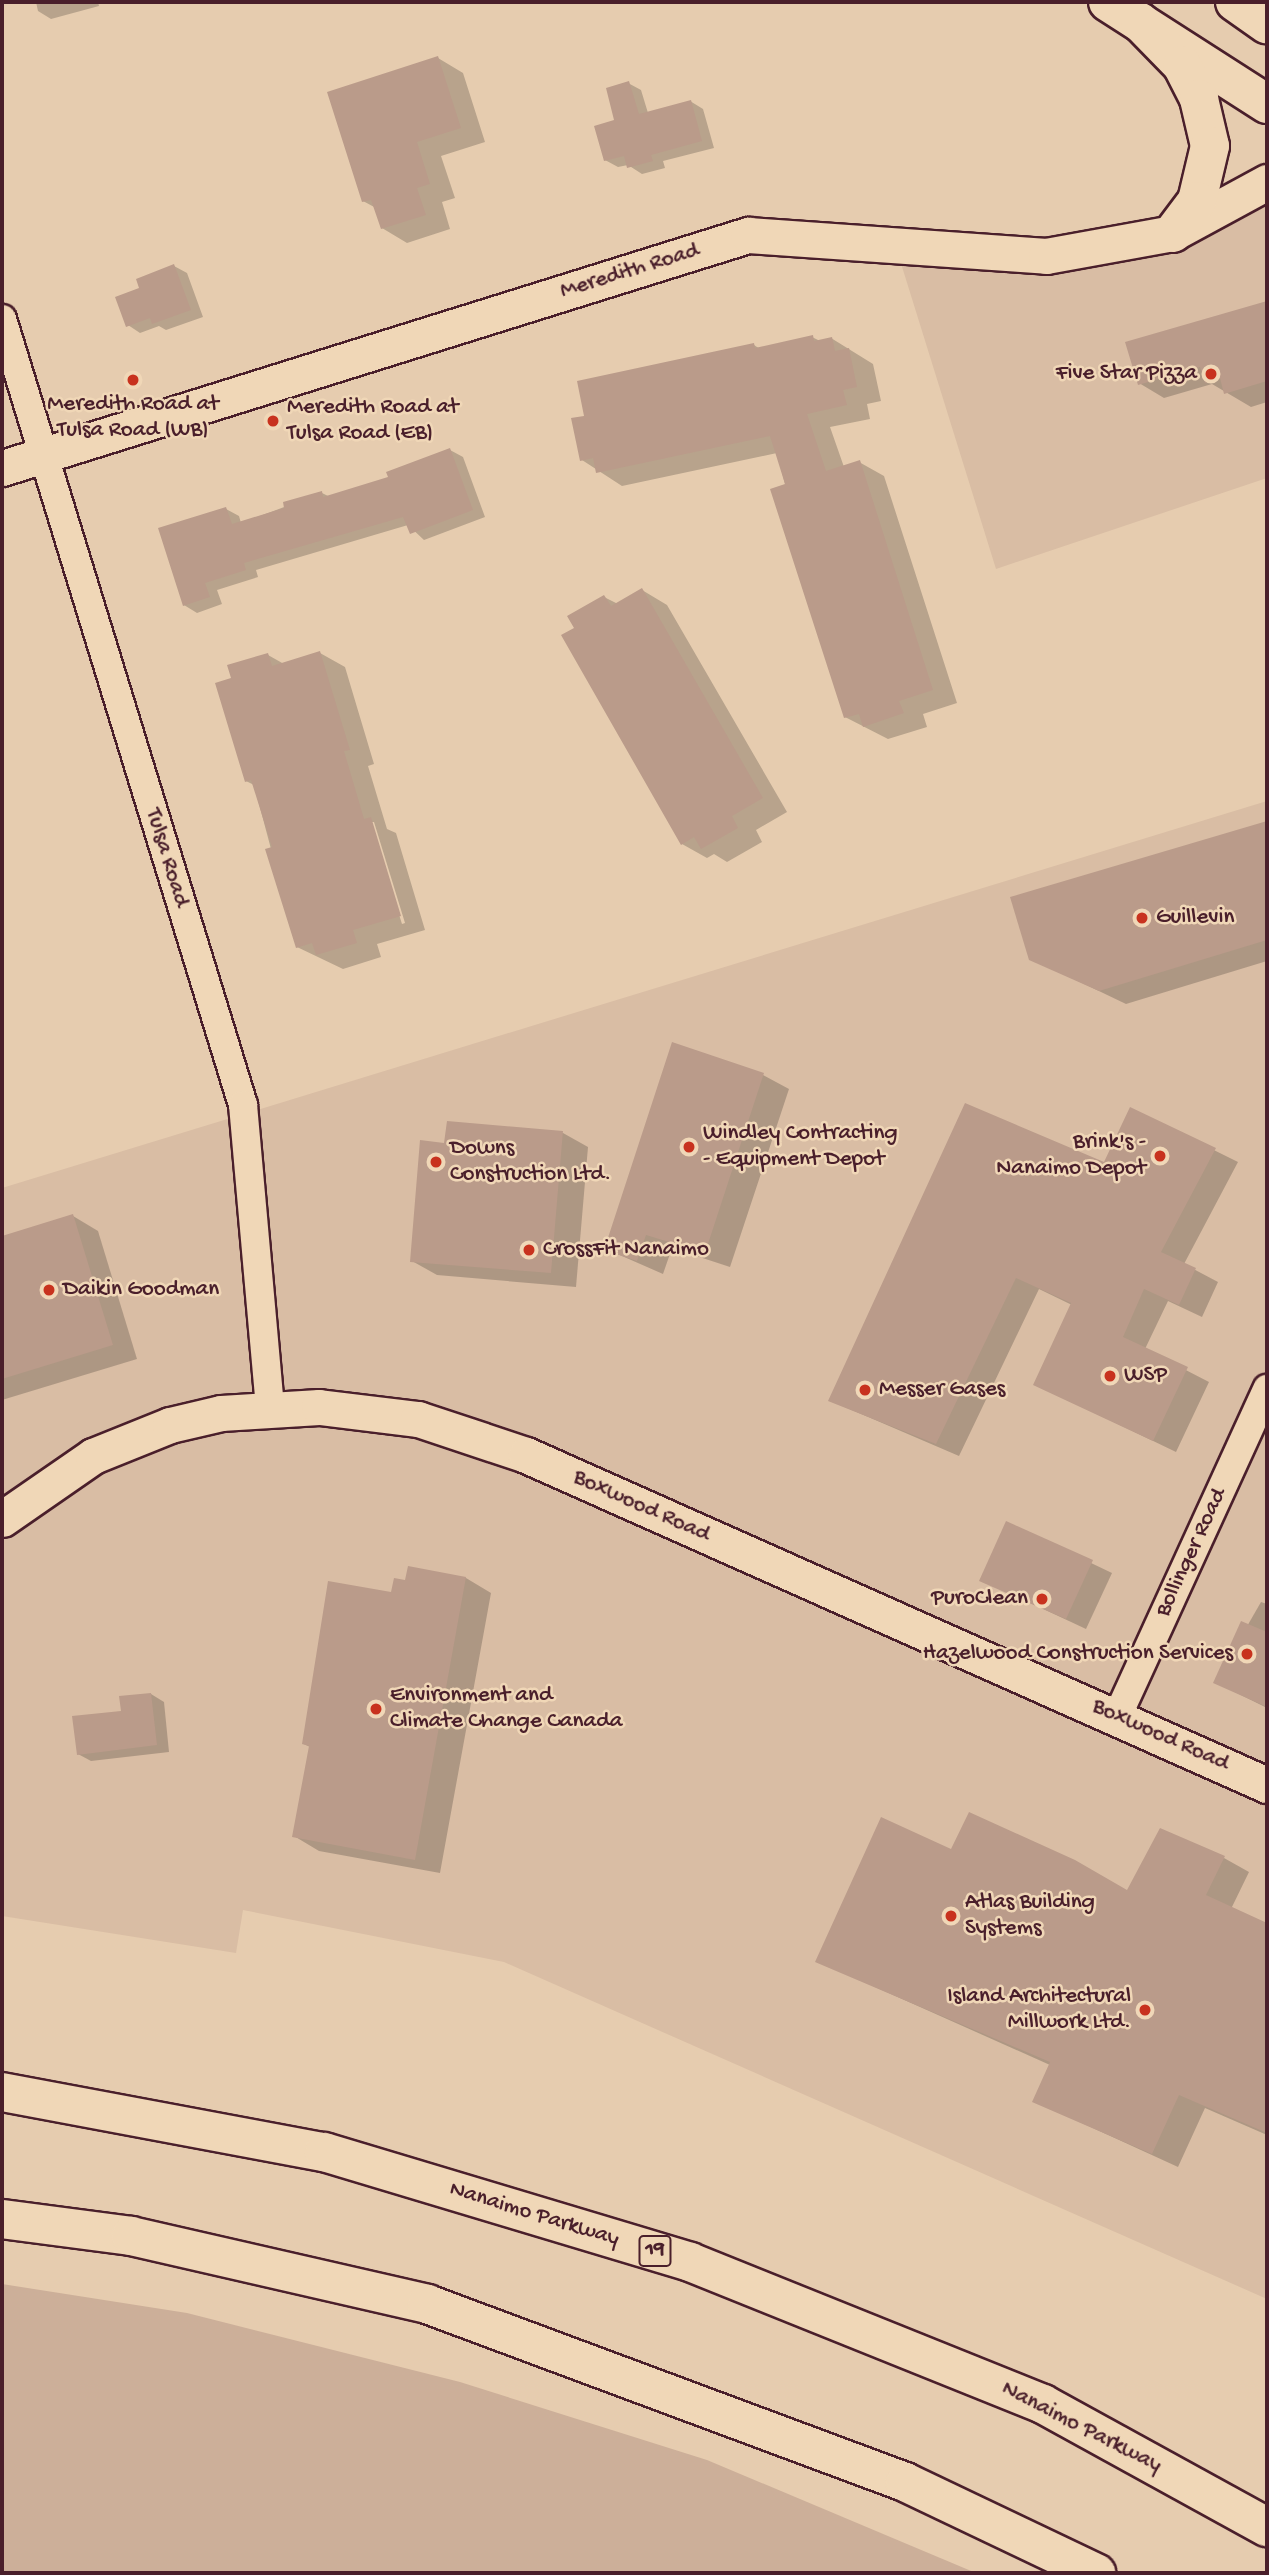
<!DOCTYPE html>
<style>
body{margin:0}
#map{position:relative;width:1269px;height:2575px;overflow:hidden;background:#e6ccaf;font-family:"Gochi Hand",sans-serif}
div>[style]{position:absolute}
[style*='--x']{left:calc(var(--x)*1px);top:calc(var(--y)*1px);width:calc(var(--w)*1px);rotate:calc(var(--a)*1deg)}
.built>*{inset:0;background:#d9bda4}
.green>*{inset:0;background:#ccaf99}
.shadow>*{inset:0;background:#0003}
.building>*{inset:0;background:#ba9b8a}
.roads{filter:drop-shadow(2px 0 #4a1f2b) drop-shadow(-2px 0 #4a1f2b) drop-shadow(0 2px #4a1f2b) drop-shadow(0 -2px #4a1f2b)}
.minor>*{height:28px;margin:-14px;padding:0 14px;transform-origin:14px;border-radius:14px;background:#f0d7b7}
.tertiary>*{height:35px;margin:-17.5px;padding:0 17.5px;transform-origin:17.5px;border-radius:17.5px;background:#f0d7b7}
.secondary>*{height:38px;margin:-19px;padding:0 19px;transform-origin:19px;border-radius:19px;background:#f0d7b7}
.trunk>*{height:38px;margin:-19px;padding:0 19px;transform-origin:19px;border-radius:19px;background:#f0d7b7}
.dots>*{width:19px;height:19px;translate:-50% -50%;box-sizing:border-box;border:4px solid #f0d7b7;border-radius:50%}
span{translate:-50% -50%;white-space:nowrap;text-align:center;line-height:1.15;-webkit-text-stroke:5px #f0d7b7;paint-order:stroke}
.shield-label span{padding:2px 5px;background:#f0d7b7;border:2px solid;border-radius:5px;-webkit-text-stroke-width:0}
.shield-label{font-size:21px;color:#4a1f2b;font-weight:700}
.street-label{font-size:23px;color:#4a1f2b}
.poi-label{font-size:23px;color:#4a1f2b}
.right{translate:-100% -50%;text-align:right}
.left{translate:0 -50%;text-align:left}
.frame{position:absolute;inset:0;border:4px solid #4a1f2b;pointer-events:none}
</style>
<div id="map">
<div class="built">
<i style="clip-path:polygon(1267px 195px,1267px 478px,996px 569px,899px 257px,1047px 271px)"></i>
<i style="clip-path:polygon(1267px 801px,1267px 2299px,504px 1962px,243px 1910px,236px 1953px,2px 1916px,2px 1188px)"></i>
</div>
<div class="green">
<i style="clip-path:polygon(2px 2284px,187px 2313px,460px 2382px,707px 2460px,976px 2573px,2px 2573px)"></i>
</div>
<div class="shadow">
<i style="clip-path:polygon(36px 2px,98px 2px,99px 6px,51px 19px,38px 11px)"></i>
<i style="clip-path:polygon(438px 58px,463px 73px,485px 142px,441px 156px,455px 198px,442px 202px,450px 229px,407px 243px,382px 228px,376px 208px,363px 201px)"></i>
<i style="clip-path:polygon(628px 83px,641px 90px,648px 113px,690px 101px,703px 109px,714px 148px,663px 161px,665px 168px,642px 174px,628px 165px,618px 167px,605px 160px)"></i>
<i style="clip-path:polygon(174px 266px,187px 273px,203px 317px,166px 330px,159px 326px,140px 333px,128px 325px,141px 289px)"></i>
<i style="clip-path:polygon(1267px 303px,1267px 402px,1251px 407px,1212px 384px,1164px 398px,1139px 383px,1127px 344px)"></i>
<i style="clip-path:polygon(812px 337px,820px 341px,831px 338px,873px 364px,881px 401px,867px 404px,870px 419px,830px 427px,844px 467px,859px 462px,884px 476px,957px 703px,923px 714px,927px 727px,888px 739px,845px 717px,777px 453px,622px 486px,582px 460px,586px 417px,754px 345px,760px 349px)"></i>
<i style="clip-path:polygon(450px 450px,463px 457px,485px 517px,424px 540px,408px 525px,256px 570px,258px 577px,217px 590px,222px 604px,197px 613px,184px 605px,226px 509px,239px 516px,241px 523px,322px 493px,330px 497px,391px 478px)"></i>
<i style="clip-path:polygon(642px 590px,667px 605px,787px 812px,756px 830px,762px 842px,727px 862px,714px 854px,707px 858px,682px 844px,576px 628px,604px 597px,618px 604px)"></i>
<i style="clip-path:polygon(evenodd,320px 653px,345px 667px,374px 764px,368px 766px,387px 829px,396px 833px,425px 930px,377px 944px,381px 957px,343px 969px,297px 947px,254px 785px,246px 781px,233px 679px,268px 655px,284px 664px,320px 653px,370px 822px,374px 822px,405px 923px,402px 924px,370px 822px)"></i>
<i style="clip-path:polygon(1267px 822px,1267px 961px,1126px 1004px,1030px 958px,1012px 898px)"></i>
<i style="clip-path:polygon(673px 1045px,763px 1075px,789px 1089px,730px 1267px,672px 1248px,663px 1274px,606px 1249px)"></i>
<i style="clip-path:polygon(1131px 1109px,1238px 1162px,1184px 1264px,1218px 1282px,1202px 1317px,1168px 1301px,1145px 1349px,1209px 1382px,1176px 1452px,1035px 1384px,1072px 1305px,1039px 1289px,959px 1456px,831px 1401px,1105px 1164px)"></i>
<i style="clip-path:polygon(563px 1133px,588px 1147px,576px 1287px,437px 1275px,412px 1261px,445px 1144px)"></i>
<i style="clip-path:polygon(73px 1216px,98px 1231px,137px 1359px,2px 1400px,2px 1238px)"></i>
<i style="clip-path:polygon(1007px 1523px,1112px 1573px,1086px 1629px,981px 1580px)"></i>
<i style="clip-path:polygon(409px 1568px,466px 1578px,491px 1593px,440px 1873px,319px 1851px,294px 1836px,310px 1747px,304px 1744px,393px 1594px,406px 1582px)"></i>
<i style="clip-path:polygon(1261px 1602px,1267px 1604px,1267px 1708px,1215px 1682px)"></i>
<i style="clip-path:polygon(151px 1694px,164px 1702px,169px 1752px,91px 1761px,78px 1754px,123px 1712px)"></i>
<i style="clip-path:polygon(952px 1852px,1128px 1892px,1224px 1858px,1249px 1872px,1231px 1909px,1267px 1925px,1267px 2135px,1205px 2108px,1178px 2167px,1034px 2101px,1050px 2065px,817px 1961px)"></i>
</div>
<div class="building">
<i style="clip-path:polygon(438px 56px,461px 128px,417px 142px,430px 184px,417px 188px,426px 215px,381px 229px,371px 200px,362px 202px,327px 92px)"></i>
<i style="clip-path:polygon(629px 81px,639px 114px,691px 100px,702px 141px,651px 155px,653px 161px,627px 168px,624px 156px,604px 161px,594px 126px,614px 120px,606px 88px)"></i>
<i style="clip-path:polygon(174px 264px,191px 310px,152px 324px,150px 318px,126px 327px,115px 297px,139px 288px,136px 279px)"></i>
<i style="clip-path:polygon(1267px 301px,1267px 381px,1224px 394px,1220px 378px,1205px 383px,1200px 367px,1138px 385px,1125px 342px)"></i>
<i style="clip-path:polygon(813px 335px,814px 341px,832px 337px,835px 351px,849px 348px,857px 387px,843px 390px,847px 405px,807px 414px,826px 471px,860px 460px,933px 690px,899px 701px,904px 713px,863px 727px,859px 714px,844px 718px,770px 489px,785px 484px,770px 436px,596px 473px,593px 458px,580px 461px,571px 418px,584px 416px,577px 381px,754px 343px,755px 348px)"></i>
<i style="clip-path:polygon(450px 448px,473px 510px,410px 534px,403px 517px,244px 563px,246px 570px,205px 583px,210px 597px,183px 606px,158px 528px,226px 507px,232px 524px,284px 508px,283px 502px,322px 491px,323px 497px,388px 477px,386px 472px)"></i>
<i style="clip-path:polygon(642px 588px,763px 798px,732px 816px,738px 828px,701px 849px,694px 837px,681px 845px,561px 635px,574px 628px,567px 616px,604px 595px,611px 606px)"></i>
<i style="clip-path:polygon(320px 651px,350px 750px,344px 751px,364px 819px,371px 817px,401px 916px,353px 930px,357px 943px,316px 955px,312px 943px,296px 948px,265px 849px,272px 847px,251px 780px,245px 782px,215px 683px,231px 678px,227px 665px,268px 653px,272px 666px)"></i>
<i style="clip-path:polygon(1267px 821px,1267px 940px,1099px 991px,1029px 960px,1010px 897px)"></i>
<i style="clip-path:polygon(672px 1042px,764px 1073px,705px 1253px,646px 1235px,637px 1261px,604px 1250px)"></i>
<i style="clip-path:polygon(965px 1103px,1104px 1162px,1130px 1107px,1216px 1148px,1161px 1252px,1196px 1268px,1179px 1305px,1144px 1289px,1123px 1337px,1188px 1367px,1153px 1441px,1033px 1385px,1071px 1303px,1016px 1278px,936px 1444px,828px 1401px)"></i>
<i style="clip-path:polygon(447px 1121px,563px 1131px,551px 1273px,410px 1262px,420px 1140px,444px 1143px)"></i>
<i style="clip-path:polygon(73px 1214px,113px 1345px,2px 1379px,2px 1236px)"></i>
<i style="clip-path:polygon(1006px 1521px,1093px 1560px,1066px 1619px,979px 1581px)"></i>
<i style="clip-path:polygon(408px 1566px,466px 1577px,415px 1860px,292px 1837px,309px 1746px,302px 1744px,328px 1581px,391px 1592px,394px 1578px,405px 1580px)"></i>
<i style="clip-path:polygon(1241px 1621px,1267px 1632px,1267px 1707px,1213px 1683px)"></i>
<i style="clip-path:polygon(151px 1693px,157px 1745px,77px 1755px,72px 1716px,121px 1711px,119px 1696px)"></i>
<i style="clip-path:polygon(969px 1812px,1075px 1860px,1127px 1890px,1160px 1828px,1225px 1856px,1206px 1895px,1267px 1923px,1267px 2133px,1179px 2095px,1152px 2154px,1032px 2102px,1050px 2062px,815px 1962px,881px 1817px,951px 1849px)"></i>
</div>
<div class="roads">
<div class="minor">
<i style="--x:2;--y:319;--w:822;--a:72.95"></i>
<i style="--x:243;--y:1105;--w:305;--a:84.9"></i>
<i style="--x:1117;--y:1717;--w:361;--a:-65.4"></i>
</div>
<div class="tertiary">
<i style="--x:2;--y:468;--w:782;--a:-17.35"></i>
<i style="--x:748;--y:235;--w:299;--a:4"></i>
<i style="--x:1046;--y:256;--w:129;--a:-10.3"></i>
<i style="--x:1173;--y:233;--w:107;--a:-28.5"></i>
<i style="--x:2;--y:1519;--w:111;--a:-34.7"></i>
<i style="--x:93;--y:1456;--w:83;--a:-21.9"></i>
<i style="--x:170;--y:1425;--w:52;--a:-13.2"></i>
<i style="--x:221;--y:1413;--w:98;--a:-3.5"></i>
<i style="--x:319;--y:1407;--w:100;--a:6.9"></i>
<i style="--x:418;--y:1419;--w:114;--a:18.4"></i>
<i style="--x:526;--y:1455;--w:811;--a:24.01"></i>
</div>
<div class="secondary">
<i style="--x:1108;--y:2;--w:189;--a:32.7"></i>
<i style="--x:1235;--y:2;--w:39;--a:35"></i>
<i style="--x:1140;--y:22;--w:60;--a:45.7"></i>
<i style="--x:1182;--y:65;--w:38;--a:63"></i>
<i style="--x:1199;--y:99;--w:48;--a:76.8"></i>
<i style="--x:1210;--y:146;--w:57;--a:103.3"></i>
<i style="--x:1197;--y:201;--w:40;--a:127"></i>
</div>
<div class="trunk">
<i style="--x:2;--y:2092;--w:328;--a:10.6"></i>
<i style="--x:324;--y:2152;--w:382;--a:16.7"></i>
<i style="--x:690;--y:2262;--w:380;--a:21.9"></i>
<i style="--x:1043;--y:2404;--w:256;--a:28.8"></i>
<i style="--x:2;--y:2219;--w:130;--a:7.5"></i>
<i style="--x:131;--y:2236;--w:304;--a:12.9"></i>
<i style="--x:427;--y:2304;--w:510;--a:20.42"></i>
<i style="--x:905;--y:2482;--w:212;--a:25.5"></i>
</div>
</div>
<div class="dots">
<i style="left:1211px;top:374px;background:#c8321e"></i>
<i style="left:133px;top:380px;background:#c8321e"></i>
<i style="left:273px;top:421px;background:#c8321e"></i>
<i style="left:1142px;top:918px;background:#c8321e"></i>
<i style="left:689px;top:1147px;background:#c8321e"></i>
<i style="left:1160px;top:1156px;background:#c8321e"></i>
<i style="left:436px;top:1162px;background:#c8321e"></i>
<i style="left:529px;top:1250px;background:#c8321e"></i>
<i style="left:49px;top:1290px;background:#c8321e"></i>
<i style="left:1110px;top:1376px;background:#c8321e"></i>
<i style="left:865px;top:1390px;background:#c8321e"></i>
<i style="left:1042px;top:1599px;background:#c8321e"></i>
<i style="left:1247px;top:1654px;background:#c8321e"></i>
<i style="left:376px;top:1709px;background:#c8321e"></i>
<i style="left:951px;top:1916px;background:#c8321e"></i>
<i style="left:1145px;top:2010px;background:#c8321e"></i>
</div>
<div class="shield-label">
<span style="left:655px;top:2251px">19</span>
</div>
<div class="street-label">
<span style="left:630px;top:272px;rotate:-17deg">Meredith Road</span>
<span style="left:166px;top:858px;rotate:73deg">Tulsa Road</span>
<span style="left:641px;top:1507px;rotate:24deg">Boxwood Road</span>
<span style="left:1192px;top:1553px;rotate:-65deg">Bollinger Road</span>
<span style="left:1160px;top:1736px;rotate:24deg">Boxwood Road</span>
<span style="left:534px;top:2215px;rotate:17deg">Nanaimo Parkway</span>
<span style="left:1081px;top:2428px;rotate:27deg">Nanaimo Parkway</span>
</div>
<div class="poi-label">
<span class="right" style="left:1197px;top:374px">Five Star Pizza</span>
<span style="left:133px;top:418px">Meredith Road at<br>Tulsa Road (WB)</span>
<span class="left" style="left:287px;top:421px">Meredith Road at<br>Tulsa Road (EB)</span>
<span class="left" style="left:1156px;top:918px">Guillevin</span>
<span class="left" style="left:703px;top:1147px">Windley Contracting<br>- Equipment Depot</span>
<span class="right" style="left:1146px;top:1156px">Brink's -<br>Nanaimo Depot</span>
<span class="left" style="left:450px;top:1162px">Downs<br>Construction Ltd.</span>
<span class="left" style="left:543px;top:1250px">CrossFit Nanaimo</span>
<span class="left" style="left:63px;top:1290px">Daikin Goodman</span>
<span class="left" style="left:1124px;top:1376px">WSP</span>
<span class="left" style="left:879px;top:1390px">Messer Gases</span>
<span class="right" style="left:1028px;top:1599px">PuroClean</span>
<span class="right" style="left:1233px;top:1654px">Hazelwood Construction Services</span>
<span class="left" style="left:390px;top:1709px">Environment and<br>Climate Change Canada</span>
<span class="left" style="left:965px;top:1916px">Atlas Building<br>Systems</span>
<span class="right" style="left:1131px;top:2010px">Island Architectural<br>Millwork Ltd.</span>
</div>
<div class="frame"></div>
</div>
